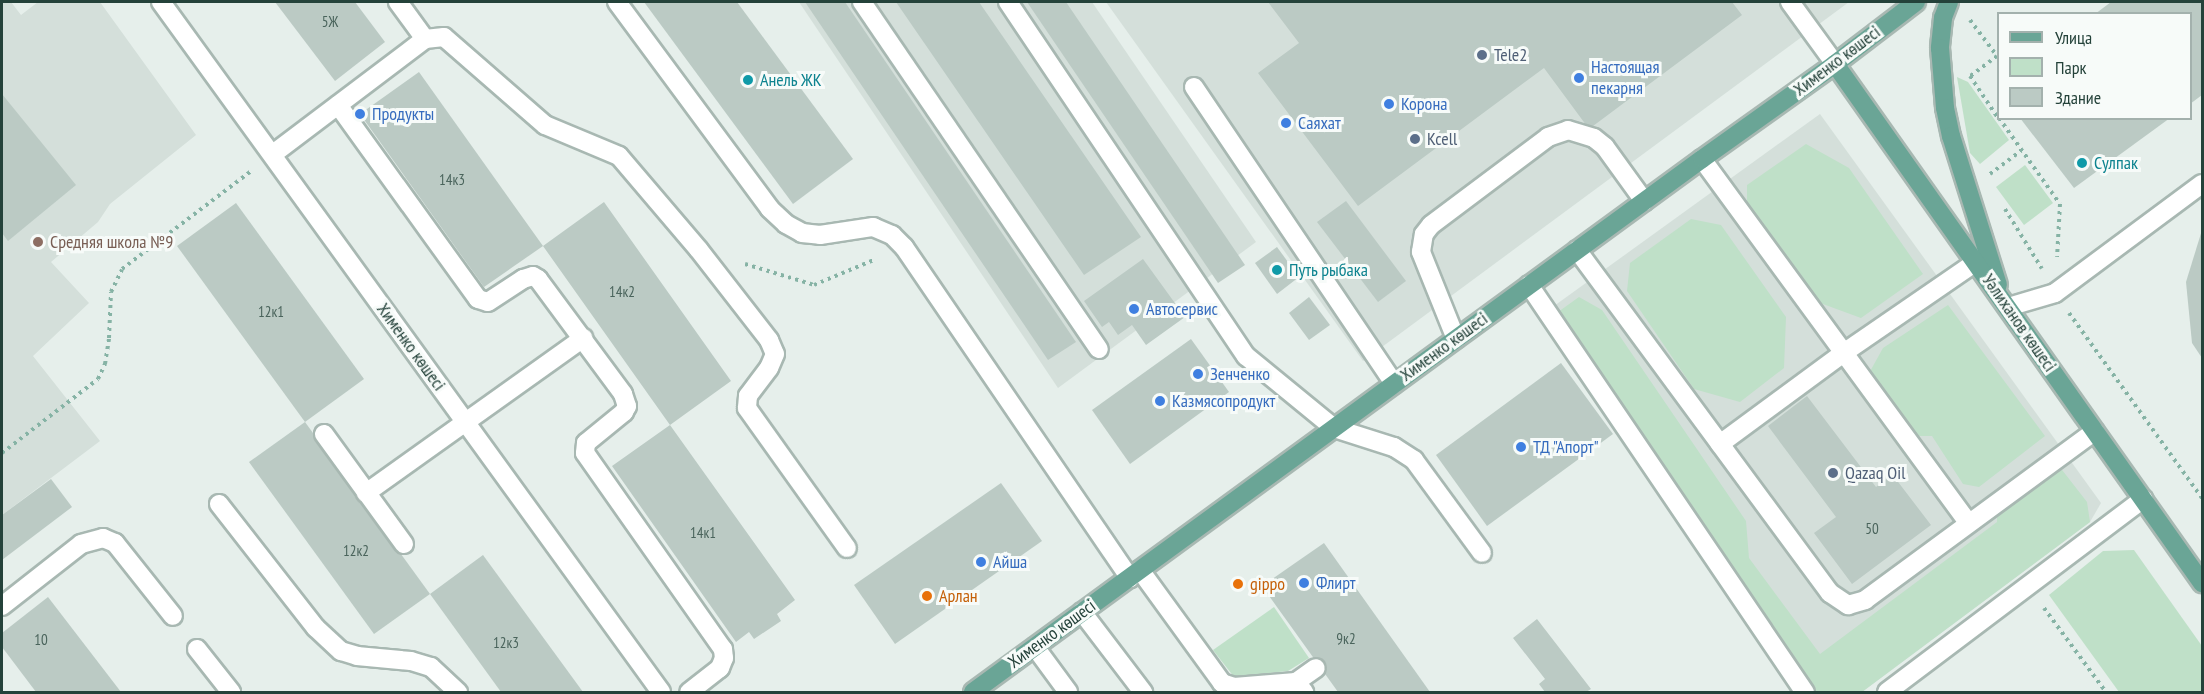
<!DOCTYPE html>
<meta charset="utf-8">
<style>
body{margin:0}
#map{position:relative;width:2204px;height:694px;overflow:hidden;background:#e6efeb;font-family:"PT Sans Narrow",sans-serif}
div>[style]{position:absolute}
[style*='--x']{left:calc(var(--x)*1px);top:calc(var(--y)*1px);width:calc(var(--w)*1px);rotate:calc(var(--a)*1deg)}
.built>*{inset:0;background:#d4dfda}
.green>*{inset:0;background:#bfe0c8}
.building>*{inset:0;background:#bbcac4}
.path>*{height:4px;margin-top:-2px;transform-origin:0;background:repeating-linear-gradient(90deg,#86b3a5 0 3px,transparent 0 7.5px)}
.roads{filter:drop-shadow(2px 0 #a8b8b2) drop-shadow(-2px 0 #a8b8b2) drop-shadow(0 2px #a8b8b2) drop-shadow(0 -2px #a8b8b2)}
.minor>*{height:18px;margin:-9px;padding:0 9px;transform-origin:9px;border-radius:9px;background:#fff}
.major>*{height:18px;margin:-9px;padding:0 9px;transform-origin:9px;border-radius:9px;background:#6aa596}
.dots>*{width:16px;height:16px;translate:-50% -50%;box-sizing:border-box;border:3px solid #f7fbf9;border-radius:50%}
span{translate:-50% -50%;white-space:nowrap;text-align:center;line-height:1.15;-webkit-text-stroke:6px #f7fbf9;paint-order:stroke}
.number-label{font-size:15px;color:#4a645c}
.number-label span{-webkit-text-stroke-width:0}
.service-label{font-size:18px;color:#4e5e75}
.left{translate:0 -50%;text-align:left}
.street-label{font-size:18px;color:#24423a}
.shop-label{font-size:18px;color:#366cbe}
.culture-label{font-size:18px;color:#0d838f}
.education-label{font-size:18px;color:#785e54}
.food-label{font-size:18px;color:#c56008}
.frame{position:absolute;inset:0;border:3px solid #24423a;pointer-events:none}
.legend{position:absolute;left:1997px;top:12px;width:195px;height:108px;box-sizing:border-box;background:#f7fbf9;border:2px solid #a3b1ad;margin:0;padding:8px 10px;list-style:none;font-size:18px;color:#24423a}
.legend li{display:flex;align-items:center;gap:12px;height:30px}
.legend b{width:30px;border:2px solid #a3b1ad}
</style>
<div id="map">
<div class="built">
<i style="clip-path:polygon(2px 2px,11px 2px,21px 15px,38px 2px,100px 2px,196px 135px,110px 204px,98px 222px,51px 262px,89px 303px,33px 356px,100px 441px,2px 515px)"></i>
<i style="clip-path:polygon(799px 2px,1092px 2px,1256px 242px,1058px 388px)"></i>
<i style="clip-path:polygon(1106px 2px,1849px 2px,1363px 361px)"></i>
<i style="clip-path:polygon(1820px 114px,2101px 503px,2090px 522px,1862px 692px,1813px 692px,1554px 306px)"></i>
</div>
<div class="green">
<i style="clip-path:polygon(1957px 77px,1968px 82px,2009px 140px,1980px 164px,1970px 153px)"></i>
<i style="clip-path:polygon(1806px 144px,1849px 168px,1923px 274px,1861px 318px,1812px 300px,1747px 209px,1747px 185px)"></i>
<i style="clip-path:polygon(2025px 165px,2053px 203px,2024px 225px,1996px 187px)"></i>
<i style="clip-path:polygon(1691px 219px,1721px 225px,1786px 317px,1784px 368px,1740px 402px,1694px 389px,1627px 291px,1630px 263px)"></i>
<i style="clip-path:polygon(1579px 297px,1602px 310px,1746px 521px,1749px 558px,1820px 654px,1997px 522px,1997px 510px,2059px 466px,2087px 502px,2090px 522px,1862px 692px,1813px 692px,1558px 312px)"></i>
<i style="clip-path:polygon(1948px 305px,2045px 436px,1979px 487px,1963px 484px,1932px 436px,1913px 436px,1868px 375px,1883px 348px)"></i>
<i style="clip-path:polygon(2134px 550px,2202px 646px,2202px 692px,2119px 692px,2049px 595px,2103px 551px)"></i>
<i style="clip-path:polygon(1274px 607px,1309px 658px,1288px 671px,1234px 677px,1213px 650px)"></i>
</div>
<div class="building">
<i style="clip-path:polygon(275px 2px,355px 2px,385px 42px,335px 81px)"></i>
<i style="clip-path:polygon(644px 2px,737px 2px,853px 159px,793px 204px)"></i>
<i style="clip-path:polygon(805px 2px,845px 2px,1076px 342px,1048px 360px)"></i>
<i style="clip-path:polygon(896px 2px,979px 2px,1141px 237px,1084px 275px)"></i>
<i style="clip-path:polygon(1027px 2px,1066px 2px,1245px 265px,1218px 283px)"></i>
<i style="clip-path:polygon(1268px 2px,1732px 2px,1742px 15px,1589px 129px,1544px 68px,1358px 206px,1258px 73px,1299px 43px)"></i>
<i style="clip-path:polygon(2111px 2px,2202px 2px,2202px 95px,2190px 104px,2190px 14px,2095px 14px)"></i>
<i style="clip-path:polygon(419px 72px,543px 246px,484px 287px,360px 114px)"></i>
<i style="clip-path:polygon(2px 94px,76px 185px,8px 241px,2px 233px)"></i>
<i style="clip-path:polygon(2020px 118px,2170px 118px,2074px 188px)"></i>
<i style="clip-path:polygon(1346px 201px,1406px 281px,1378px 302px,1317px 222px)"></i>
<i style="clip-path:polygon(604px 202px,731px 381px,670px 425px,795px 600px,777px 614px,781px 621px,754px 639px,749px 632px,736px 642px,612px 466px,670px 425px,543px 246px)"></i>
<i style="clip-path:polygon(236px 203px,364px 379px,305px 422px,177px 246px)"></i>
<i style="clip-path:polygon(2202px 230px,2202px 358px,2192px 343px,2186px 282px)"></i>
<i style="clip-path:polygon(1277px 247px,1299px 277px,1277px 294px,1255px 263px)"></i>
<i style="clip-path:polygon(1143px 259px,1185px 317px,1146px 345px,1132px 325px,1118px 335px,1109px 322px,1102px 327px,1084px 301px)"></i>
<i style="clip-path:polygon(1309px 297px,1330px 325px,1309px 340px,1289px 313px)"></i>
<i style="clip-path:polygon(1191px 339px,1229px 392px,1130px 464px,1092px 410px)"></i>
<i style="clip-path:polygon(1561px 363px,1613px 434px,1487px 526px,1436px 455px)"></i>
<i style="clip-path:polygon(1807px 396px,1876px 487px,1892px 474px,1931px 525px,1852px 584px,1814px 533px,1836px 517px,1768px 426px)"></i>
<i style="clip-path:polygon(305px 422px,430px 594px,374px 634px,249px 462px)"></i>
<i style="clip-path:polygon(51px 479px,72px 507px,2px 560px,2px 515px)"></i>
<i style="clip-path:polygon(1001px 483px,1042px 541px,895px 644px,854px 585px)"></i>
<i style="clip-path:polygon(1324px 543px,1430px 692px,1338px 692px,1262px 586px)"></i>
<i style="clip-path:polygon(483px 555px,583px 692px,501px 692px,430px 594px)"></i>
<i style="clip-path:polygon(48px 597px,121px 692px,36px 692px,2px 647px,2px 633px)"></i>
<i style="clip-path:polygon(1537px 619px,1591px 689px,1586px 692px,1545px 692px,1539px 684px,1545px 679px,1513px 638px)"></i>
</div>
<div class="path">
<i style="--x:1970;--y:20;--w:45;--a:53.1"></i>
<i style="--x:1997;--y:56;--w:34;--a:143"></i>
<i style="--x:1970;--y:76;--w:50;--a:56.3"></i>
<i style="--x:1999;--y:118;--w:105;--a:54.7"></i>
<i style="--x:2060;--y:204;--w:53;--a:93.2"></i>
<i style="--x:1990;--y:174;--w:39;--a:-37"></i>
<i style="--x:2005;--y:209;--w:70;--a:58.3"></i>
<i style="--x:745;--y:264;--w:72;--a:16.9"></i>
<i style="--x:814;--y:285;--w:67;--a:-22.8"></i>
<i style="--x:2069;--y:313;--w:228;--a:54.3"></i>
<i style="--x:2;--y:453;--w:121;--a:-37.6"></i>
<i style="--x:98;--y:379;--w:17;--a:-65"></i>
<i style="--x:105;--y:364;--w:26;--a:-81"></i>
<i style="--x:109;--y:338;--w:46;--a:-87.5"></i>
<i style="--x:111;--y:292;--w:25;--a:-64"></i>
<i style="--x:122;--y:269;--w:162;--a:-37.2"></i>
<i style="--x:2044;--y:608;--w:104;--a:53.6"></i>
</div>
<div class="roads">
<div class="minor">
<i style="--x:161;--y:2;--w:852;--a:54.07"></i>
<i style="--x:617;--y:2;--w:257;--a:53.5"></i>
<i style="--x:770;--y:209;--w:22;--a:43"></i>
<i style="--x:786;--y:224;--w:18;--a:29"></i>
<i style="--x:802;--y:233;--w:18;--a:6"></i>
<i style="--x:820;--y:235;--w:54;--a:-8.6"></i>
<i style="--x:873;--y:227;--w:21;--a:23"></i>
<i style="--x:892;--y:235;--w:17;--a:45"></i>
<i style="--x:904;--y:247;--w:401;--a:55.7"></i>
<i style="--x:862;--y:2;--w:420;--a:55.7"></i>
<i style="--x:1008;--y:2;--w:427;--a:56.1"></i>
<i style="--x:1246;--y:356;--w:114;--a:39.3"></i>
<i style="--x:1334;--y:428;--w:63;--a:17.6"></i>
<i style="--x:1394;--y:447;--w:24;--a:33"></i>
<i style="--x:1414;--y:460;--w:115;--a:53.8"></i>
<i style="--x:1790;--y:2;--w:77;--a:54"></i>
<i style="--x:425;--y:39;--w:19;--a:-6"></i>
<i style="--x:444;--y:37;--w:134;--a:41.1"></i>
<i style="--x:545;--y:125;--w:80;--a:22.7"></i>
<i style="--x:619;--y:156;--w:123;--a:49.6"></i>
<i style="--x:699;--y:250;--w:114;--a:52.1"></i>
<i style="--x:769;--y:340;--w:15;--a:67"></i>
<i style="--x:775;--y:354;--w:15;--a:113"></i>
<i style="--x:769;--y:368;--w:35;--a:127"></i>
<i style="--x:748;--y:396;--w:12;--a:95"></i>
<i style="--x:747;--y:408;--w:172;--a:54.5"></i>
<i style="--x:1194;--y:87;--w:358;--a:56"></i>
<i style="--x:338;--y:105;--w:239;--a:54.2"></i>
<i style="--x:478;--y:299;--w:10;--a:17"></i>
<i style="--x:488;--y:302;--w:42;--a:-33.3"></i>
<i style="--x:523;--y:279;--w:10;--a:-17"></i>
<i style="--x:533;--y:276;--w:6;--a:31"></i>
<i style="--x:538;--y:279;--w:143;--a:53.5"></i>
<i style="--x:623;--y:394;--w:13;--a:72"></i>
<i style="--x:627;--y:406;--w:7;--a:117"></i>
<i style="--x:624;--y:412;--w:49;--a:140.8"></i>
<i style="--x:586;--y:443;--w:10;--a:96"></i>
<i style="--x:585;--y:453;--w:240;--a:54.9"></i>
<i style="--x:723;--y:649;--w:9;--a:84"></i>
<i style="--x:724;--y:658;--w:11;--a:112"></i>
<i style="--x:720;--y:668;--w:39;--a:142"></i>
<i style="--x:273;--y:154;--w:191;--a:-37.1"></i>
<i style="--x:425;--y:39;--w:46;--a:-126.1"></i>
<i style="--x:1702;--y:159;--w:451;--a:53.8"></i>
<i style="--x:1577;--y:250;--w:426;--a:53.6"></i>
<i style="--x:1830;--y:593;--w:22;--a:34"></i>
<i style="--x:1848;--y:605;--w:18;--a:-16"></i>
<i style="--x:1865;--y:600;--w:285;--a:-36.3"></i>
<i style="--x:1529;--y:285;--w:492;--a:55.9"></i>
<i style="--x:2008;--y:307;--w:49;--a:-16.6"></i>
<i style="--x:2055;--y:293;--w:183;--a:-36.6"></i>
<i style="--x:1456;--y:339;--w:94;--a:-111.9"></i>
<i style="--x:1421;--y:252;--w:18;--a:-81"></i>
<i style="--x:1424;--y:234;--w:11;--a:-52"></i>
<i style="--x:1431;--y:225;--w:146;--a:-36.9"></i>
<i style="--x:1548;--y:137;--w:21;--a:-19"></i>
<i style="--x:1568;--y:130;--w:27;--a:17"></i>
<i style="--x:1594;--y:138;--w:14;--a:39"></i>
<i style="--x:1605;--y:147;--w:67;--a:54.2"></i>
<i style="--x:324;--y:434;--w:136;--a:54"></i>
<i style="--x:1720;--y:444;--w:152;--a:-36.4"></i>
<i style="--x:1842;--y:354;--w:163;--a:-34.5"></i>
<i style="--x:366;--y:493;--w:267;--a:-35.5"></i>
<i style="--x:219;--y:504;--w:157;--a:52"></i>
<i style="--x:316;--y:628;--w:34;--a:43"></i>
<i style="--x:341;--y:651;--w:17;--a:17"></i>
<i style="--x:357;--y:656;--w:54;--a:5.3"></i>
<i style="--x:411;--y:661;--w:21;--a:17"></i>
<i style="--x:431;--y:667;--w:37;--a:43"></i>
<i style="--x:1140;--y:570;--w:140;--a:54"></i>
<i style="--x:1222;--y:683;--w:13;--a:18"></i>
<i style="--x:1234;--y:687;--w:62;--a:-4.6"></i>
<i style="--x:1296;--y:682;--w:13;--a:51"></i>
<i style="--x:2;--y:606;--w:100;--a:-38.1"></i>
<i style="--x:81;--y:544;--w:23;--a:-15"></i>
<i style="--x:103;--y:538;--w:13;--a:23"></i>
<i style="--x:115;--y:543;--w:93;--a:51.5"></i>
<i style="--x:1082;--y:612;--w:101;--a:52.7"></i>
<i style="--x:1035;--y:647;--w:56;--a:53.7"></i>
<i style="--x:197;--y:649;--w:55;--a:51.7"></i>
<i style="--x:1296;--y:682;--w:24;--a:-35"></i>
<i style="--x:1887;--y:692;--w:321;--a:-37"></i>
</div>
<div class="major">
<i style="--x:1949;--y:2;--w:17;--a:111"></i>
<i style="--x:1943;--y:18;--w:30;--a:96"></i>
<i style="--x:1940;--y:48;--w:60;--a:85.2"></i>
<i style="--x:1945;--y:108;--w:29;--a:78"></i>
<i style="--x:1951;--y:136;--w:156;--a:72.5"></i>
<i style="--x:1835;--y:64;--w:636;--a:54.73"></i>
<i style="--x:973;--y:692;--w:903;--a:-36.17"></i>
<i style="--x:1702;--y:159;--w:163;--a:-35.5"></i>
<i style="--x:1835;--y:64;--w:102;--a:-37.4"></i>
</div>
</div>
<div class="dots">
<i style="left:1482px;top:55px;background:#5c6f8a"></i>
<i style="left:1579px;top:78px;background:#3f7fe0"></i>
<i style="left:748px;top:80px;background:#0f9aa8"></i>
<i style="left:1389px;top:104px;background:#3f7fe0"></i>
<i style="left:360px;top:114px;background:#3f7fe0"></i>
<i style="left:1286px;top:123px;background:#3f7fe0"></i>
<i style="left:1415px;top:139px;background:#5c6f8a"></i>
<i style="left:2082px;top:163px;background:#0f9aa8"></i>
<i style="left:38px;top:242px;background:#8d6e63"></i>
<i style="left:1277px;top:270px;background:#0f9aa8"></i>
<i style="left:1134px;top:309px;background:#3f7fe0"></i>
<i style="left:1198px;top:374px;background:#3f7fe0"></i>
<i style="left:1160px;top:401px;background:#3f7fe0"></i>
<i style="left:1521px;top:447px;background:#3f7fe0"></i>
<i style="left:1833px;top:473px;background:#5c6f8a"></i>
<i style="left:981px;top:562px;background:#3f7fe0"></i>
<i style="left:1304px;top:583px;background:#3f7fe0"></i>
<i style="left:1238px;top:584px;background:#e8710a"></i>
<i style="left:927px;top:596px;background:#e8710a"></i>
</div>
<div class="number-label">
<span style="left:330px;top:22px">5Ж</span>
<span style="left:452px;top:180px">14к3</span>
<span style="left:622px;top:292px">14к2</span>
<span style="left:271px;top:312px">12к1</span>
<span style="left:1872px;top:529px">50</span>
<span style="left:703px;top:533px">14к1</span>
<span style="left:356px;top:551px">12к2</span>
<span style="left:1346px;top:639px">9к2</span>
<span style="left:41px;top:640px">10</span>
<span style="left:506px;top:643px">12к3</span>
</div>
<div class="service-label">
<span class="left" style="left:1494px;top:55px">Tele2</span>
<span class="left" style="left:1427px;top:139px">Kcell</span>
<span class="left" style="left:1845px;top:473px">Qazaq Oil</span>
</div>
<div class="street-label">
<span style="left:1837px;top:61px;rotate:-37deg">Хименко көшесі</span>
<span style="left:2019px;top:323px;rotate:55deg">Уәлиханов көшесі</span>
<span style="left:411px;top:347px;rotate:54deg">Хименко көшесі</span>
<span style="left:1444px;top:347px;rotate:-36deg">Хименко көшесі</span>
<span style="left:1052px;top:634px;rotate:-36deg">Хименко көшесі</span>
</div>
<div class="shop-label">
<span class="left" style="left:1591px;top:78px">Настоящая<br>пекарня</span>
<span class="left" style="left:1401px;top:104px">Корона</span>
<span class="left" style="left:372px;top:114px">Продукты</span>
<span class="left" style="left:1298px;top:123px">Саяхат</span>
<span class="left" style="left:1146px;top:309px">Автосервис</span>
<span class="left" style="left:1210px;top:374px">Зенченко</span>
<span class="left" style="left:1172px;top:401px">Казмясопродукт</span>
<span class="left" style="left:1533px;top:447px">ТД "Апорт"</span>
<span class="left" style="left:993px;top:562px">Айша</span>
<span class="left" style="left:1316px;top:583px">Флирт</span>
</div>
<div class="culture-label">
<span class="left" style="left:760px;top:80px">Анель ЖК</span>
<span class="left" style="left:2094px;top:163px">Сулпак</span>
<span class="left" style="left:1289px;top:270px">Путь рыбака</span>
</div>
<div class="education-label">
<span class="left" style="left:50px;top:242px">Средняя школа №9</span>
</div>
<div class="food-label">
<span class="left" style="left:1250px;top:584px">gippo</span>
<span class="left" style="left:939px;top:596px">Арлан</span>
</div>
<div class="frame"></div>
<ul class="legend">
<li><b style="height:8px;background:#6aa596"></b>Улица</li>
<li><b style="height:16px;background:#bfe0c8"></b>Парк</li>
<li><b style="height:16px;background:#bbcac4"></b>Здание</li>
</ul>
</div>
